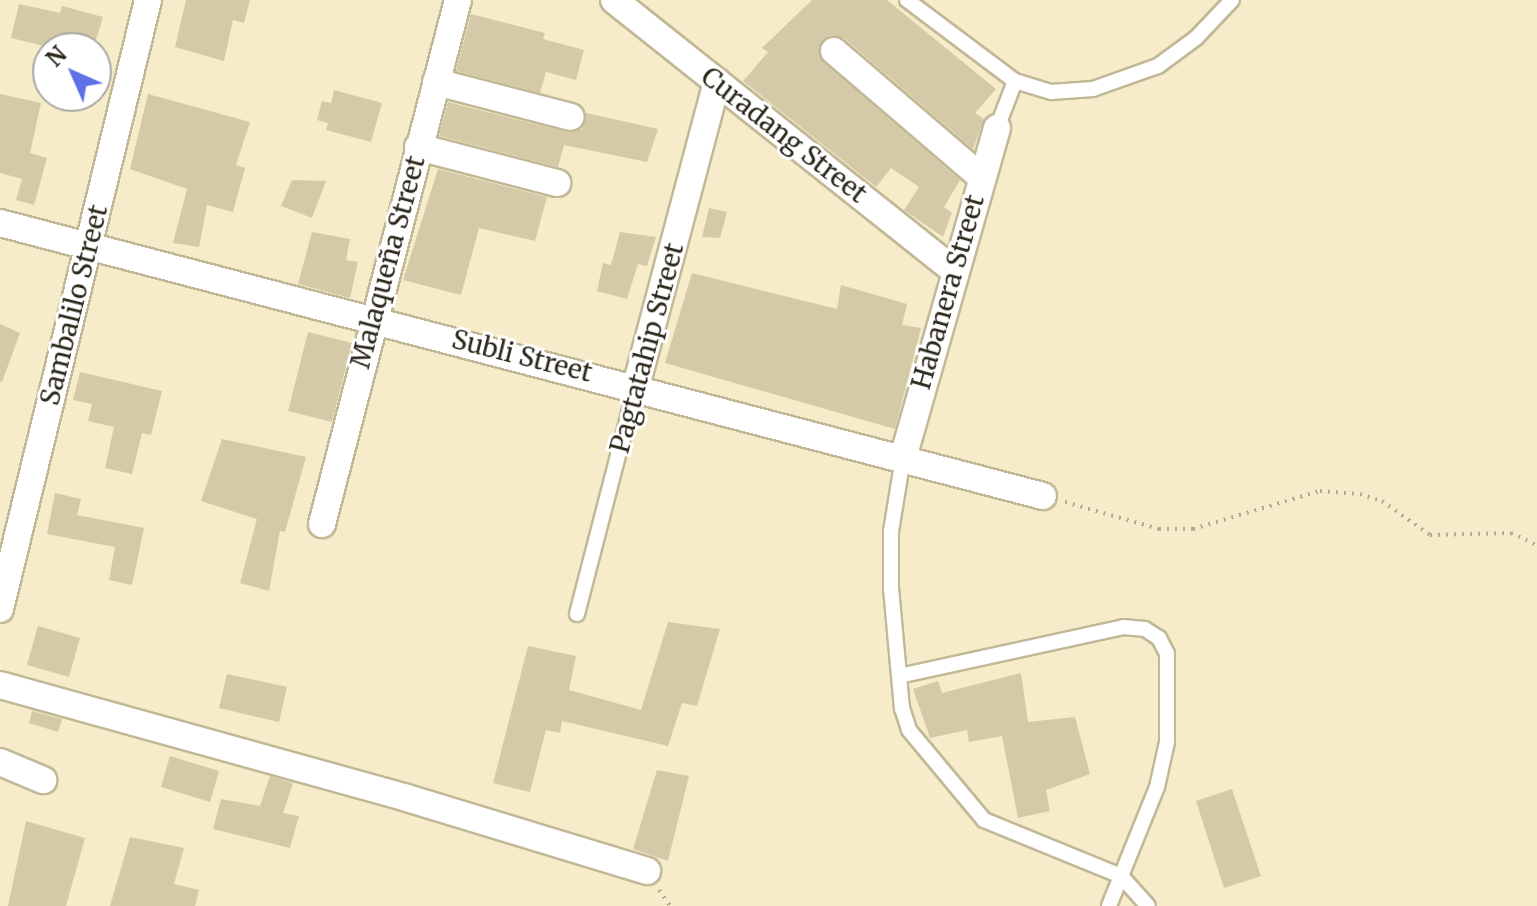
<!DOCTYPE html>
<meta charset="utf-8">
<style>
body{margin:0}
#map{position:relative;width:1537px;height:906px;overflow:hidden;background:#f6ecc9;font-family:Merriweather,serif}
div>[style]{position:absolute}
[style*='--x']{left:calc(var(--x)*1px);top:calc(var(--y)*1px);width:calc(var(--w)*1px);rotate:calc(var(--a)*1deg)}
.building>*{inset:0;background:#d4caa8}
.path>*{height:4px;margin-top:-2px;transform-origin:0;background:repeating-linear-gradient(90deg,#b3ab8f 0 2px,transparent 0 8px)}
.roads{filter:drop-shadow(2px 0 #c2b897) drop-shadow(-2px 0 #c2b897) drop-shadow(0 2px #c2b897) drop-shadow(0 -2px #c2b897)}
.lane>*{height:14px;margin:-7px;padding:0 7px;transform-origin:7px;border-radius:7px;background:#fff}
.street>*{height:26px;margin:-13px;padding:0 13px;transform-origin:13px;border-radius:13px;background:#fff}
span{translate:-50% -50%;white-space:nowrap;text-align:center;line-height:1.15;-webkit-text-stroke:6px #fff;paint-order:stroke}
.street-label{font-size:26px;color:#2b271a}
.north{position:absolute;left:32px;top:32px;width:80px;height:80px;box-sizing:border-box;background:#fff;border:2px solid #aaa9a3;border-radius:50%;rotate:315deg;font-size:22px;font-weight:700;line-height:32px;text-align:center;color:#2b271a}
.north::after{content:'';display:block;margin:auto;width:28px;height:36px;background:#6071e8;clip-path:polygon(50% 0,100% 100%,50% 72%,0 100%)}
</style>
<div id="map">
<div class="building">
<i style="clip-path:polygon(186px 0,250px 0,244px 23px,233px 20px,224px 61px,175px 47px)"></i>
<i style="clip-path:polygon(812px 0,887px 0,996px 89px,975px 113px,984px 119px,973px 149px,844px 38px,828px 36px,819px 47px,824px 63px,960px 180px,944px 207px,952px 213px,943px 237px,904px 210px,919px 187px,891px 168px,876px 187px,743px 81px,768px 52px,762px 48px)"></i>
<i style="clip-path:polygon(19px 4px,60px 13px,62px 6px,103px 17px,95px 43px,82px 39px,80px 48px,52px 48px,11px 38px)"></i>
<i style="clip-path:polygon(471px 14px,545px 33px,543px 39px,584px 50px,576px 80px,546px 72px,540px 93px,456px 71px)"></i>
<i style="clip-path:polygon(334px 90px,382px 103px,371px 142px,326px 130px,328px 123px,317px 120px,322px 101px,331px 103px)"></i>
<i style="clip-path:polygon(0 94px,41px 103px,30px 153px,47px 158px,34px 205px,16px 200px,22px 179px,0 173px)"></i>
<i style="clip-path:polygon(148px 94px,250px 122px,236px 165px,245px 168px,233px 212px,207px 205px,199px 247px,173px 243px,187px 189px,130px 169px)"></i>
<i style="clip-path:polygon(448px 102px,567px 132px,582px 129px,586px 113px,658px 129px,647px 162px,564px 145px,558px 167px,439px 136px)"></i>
<i style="clip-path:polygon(438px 169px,547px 197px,535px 241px,479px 228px,461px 295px,403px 280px)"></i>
<i style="clip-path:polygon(292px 180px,326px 181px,312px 218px,281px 206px)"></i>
<i style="clip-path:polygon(709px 208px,727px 212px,720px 238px,702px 237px)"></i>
<i style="clip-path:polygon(312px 232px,350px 239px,346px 260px,358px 262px,350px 298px,298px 284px)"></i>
<i style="clip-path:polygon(620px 232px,656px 237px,647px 266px,638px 264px,627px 299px,597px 291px,603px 263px,611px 265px)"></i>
<i style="clip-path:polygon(692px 273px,837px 309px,841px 285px,907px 304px,902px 325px,921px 328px,895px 429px,665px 363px)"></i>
<i style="clip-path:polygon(0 324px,20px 333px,2px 382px,0 382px)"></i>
<i style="clip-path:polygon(308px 332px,352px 343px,332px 422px,288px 411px)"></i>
<i style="clip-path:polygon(80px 372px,162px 391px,151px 435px,142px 433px,132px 474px,105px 468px,114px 427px,88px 421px,92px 404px,73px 400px)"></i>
<i style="clip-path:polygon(222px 439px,306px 457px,285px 532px,280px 531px,269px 591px,240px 583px,257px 519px,201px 501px)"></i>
<i style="clip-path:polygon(55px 493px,81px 499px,77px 515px,144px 528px,132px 585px,109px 580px,115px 547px,47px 534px)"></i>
<i style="clip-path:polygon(668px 622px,720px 629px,697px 706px,682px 703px,668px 746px,562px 721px,560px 733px,546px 730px,530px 792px,493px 783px,528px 646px,576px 656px,569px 690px,641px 710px)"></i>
<i style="clip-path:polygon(38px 626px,80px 638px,69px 677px,27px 665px)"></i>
<i style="clip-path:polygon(1021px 673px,1028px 722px,1075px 717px,1090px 774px,1046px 790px,1050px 811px,1018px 818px,1002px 736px,969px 742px,967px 730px,930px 738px,913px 689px,938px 681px,942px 693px)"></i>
<i style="clip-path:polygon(227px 674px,287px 687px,279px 722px,219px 708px)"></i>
<i style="clip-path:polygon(32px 711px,62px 719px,58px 732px,29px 723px)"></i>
<i style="clip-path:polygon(170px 756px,219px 771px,210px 802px,161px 787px)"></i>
<i style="clip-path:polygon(657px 770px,689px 776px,668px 861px,633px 849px)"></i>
<i style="clip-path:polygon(270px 776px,293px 783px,283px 813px,299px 816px,290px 848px,213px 829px,221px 799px,260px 806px)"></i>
<i style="clip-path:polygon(1232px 789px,1261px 876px,1224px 888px,1196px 801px)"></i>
<i style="clip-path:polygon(26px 821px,85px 838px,66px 906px,8px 906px)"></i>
<i style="clip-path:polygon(130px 837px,184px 848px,174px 884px,199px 890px,195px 906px,110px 906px)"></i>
</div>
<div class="path">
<i style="--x:1065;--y:502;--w:98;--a:16"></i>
<i style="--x:1159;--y:529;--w:34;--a:0"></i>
<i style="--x:1193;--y:529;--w:133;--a:-16.7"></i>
<i style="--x:1320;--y:491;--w:40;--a:4.3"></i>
<i style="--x:1360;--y:494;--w:23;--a:18"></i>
<i style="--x:1382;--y:501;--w:59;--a:35.3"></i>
<i style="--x:1430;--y:535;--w:81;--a:-1.4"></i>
<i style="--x:1511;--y:533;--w:29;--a:25"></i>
<i style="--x:659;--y:890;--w:19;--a:55"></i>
</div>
<div class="roads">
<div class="lane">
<i style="--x:907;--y:0;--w:135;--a:36.9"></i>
<i style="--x:1015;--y:81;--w:38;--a:17"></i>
<i style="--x:1051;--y:92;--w:42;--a:-4.1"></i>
<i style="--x:1093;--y:89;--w:69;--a:-19.5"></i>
<i style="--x:1158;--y:66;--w:47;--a:-36.4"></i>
<i style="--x:1196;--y:38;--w:52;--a:-46.5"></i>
<i style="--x:997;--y:128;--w:50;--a:-69"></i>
<i style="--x:903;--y:458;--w:74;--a:99.3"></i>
<i style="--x:891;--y:531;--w:57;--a:90"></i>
<i style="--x:891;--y:588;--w:121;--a:84.8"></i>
<i style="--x:902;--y:708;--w:23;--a:72"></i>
<i style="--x:909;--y:730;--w:117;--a:50.2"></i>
<i style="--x:984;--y:820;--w:148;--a:22.2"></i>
<i style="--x:1121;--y:876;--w:40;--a:48"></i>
<i style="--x:577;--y:614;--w:236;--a:-75.5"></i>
<i style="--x:899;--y:676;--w:229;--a:-12.3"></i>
<i style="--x:1123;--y:627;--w:22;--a:5"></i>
<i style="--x:1145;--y:629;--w:17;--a:33"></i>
<i style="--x:1159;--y:638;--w:18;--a:63"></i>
<i style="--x:1167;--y:654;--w:88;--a:90"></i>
<i style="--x:1167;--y:742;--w:46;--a:102.5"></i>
<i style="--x:1157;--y:787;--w:128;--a:112"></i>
</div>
<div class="street">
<i style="--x:614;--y:0;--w:434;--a:38.5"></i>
<i style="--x:834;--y:51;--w:194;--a:40.6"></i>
<i style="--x:436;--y:82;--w:139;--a:14.5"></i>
<i style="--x:418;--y:147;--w:144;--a:14.5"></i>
<i style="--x:0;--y:223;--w:1078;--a:14.67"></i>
<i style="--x:636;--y:386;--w:315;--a:-75.1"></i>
<i style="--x:903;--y:458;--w:343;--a:-74.1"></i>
<i style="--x:322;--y:524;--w:541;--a:-75.45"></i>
<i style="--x:0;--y:609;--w:627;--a:-76.34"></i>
<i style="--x:0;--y:685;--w:422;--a:15.5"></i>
<i style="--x:407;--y:798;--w:251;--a:16.9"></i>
<i style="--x:0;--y:762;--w:47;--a:22.7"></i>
</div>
</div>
<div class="street-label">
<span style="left:784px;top:135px;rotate:38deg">Curadang Street</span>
<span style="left:388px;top:262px;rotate:-75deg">Malaqueña Street</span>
<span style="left:948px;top:292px;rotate:-74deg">Habanera Street</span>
<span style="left:74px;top:305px;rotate:-76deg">Sambalilo Street</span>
<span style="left:647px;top:348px;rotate:-75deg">Pagtatahip Street</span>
<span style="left:522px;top:356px;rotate:14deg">Subli Street</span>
</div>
<div class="north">N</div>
</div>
